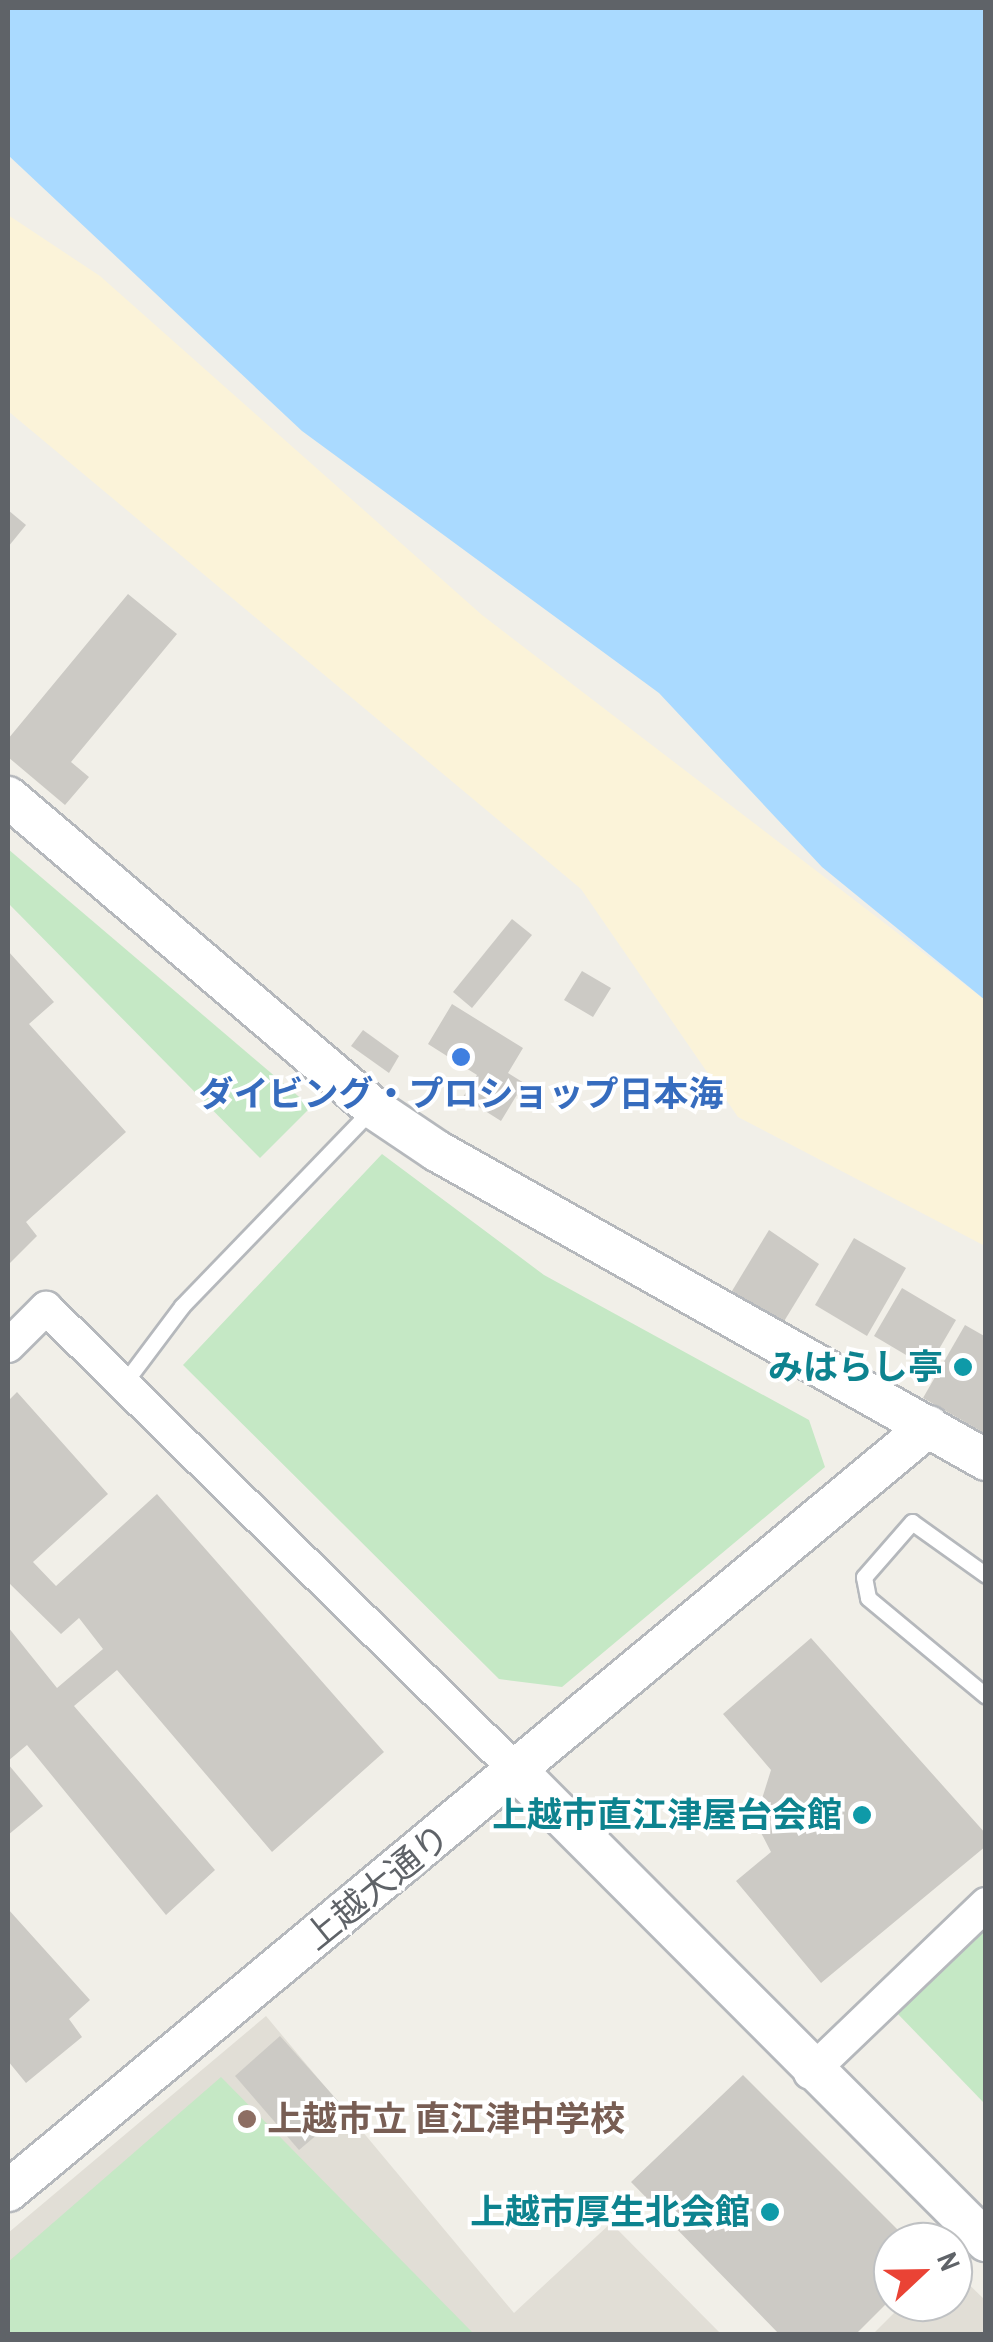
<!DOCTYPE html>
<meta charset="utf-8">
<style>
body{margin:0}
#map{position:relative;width:993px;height:2342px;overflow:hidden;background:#f1efe8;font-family:"Archivo Narrow","Noto Sans JP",sans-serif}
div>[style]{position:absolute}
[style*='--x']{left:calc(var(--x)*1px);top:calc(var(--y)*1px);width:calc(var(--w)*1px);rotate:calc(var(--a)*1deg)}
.education>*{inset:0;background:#e1ded6}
.green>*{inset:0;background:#c5e8c5}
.sand>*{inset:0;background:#fbf3d9}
.water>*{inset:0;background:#aadaff}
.building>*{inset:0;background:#cccac5}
.roads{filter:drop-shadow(2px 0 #b5b8bc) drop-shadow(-2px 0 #b5b8bc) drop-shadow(0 2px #b5b8bc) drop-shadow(0 -2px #b5b8bc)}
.service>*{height:15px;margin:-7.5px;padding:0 7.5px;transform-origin:7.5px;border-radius:7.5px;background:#fff}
.minor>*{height:32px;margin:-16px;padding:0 16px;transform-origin:16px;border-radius:16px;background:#fff}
.tertiary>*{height:40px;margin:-20px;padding:0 20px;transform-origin:20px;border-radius:20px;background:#fff}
.dots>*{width:28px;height:28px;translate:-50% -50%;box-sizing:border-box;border:5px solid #fff;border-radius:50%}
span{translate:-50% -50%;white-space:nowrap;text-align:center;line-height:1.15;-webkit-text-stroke:8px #fff;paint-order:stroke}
.shop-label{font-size:35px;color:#366cbe;font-weight:700}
.culture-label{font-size:35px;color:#0d838f;font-weight:700}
.right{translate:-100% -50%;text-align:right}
.street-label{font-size:35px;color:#5f6368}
.education-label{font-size:35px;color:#785e54;font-weight:700}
.left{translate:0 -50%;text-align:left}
.frame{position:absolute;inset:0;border:10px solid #5f6368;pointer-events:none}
.north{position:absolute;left:873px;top:2222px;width:100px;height:100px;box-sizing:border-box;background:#fff;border:2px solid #bfc1c3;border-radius:50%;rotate:68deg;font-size:28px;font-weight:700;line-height:40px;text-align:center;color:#5f6368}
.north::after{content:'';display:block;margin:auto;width:35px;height:45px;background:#ea4335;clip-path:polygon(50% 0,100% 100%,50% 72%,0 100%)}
</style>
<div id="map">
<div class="education">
<i style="clip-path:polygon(266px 2016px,514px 2313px,611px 2223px,721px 2334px,8px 2334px,8px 2233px)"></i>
<i style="clip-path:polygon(953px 2269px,985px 2300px,985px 2334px,873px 2334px,905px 2302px,953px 2302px)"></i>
</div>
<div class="green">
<i style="clip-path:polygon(8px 849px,311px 1107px,260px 1158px,8px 903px)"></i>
<i style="clip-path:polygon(382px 1154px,544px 1275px,809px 1420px,825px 1467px,562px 1687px,499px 1679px,183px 1365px)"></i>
<i style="clip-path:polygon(985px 1919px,985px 2104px,895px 2011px)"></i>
<i style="clip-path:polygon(221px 2077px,474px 2334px,8px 2334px,8px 2262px)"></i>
</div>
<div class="sand">
<i style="clip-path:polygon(8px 215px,100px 276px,482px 615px,985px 1000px,985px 1246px,738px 1117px,581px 889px,8px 411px)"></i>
</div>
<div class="water">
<i style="clip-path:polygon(8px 8px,985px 8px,985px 1000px,822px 867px,659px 693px,302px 431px,8px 155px)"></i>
</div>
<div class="building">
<i style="clip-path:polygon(8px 510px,26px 525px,8px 547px)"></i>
<i style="clip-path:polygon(128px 594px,177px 634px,71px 762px,89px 777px,65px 805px,8px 757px,8px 739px)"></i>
<i style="clip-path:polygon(512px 919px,532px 935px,472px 1008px,453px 992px)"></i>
<i style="clip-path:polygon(8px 951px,54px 1002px,29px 1024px,126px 1132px,26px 1222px,37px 1236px,8px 1265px)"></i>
<i style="clip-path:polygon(582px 971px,611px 988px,593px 1017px,564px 1000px)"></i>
<i style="clip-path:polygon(452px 1004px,523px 1048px,508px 1073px,524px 1083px,501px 1121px,463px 1097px,477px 1075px,428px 1044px)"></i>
<i style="clip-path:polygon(363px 1030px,399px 1056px,389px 1073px,351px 1046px)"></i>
<i style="clip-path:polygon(769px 1230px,819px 1264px,783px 1323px,732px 1291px)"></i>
<i style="clip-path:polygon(854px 1238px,906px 1268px,867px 1336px,815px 1305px)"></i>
<i style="clip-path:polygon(902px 1288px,956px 1320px,928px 1368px,874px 1336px)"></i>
<i style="clip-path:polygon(965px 1325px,986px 1337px,984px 1433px,923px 1398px)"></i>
<i style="clip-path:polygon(17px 1392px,108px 1494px,33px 1562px,56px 1586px,157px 1494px,384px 1752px,272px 1852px,117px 1670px,74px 1706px,215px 1870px,166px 1915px,27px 1745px,8px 1761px,8px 1627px,57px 1688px,103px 1649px,79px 1618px,61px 1634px,8px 1582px,8px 1401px)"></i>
<i style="clip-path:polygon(811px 1638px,986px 1834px,986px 1846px,821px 1983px,736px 1881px,771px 1852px,755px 1821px,771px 1770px,723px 1714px)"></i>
<i style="clip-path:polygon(8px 1764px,43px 1806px,8px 1835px)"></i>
<i style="clip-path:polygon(8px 1909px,90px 2000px,69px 2019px,82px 2037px,26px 2083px,8px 2061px)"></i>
<i style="clip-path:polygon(280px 2036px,346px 2110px,299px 2150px,235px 2076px)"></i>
<i style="clip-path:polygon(743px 2075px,910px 2242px,893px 2242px,893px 2297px,856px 2334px,779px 2334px,631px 2182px)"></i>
</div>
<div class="roads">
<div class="service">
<i style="--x:125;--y:1382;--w:95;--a:-53.1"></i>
<i style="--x:182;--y:1306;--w:271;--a:-46"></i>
<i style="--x:986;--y:1575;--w:91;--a:-144.4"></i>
<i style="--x:912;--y:1522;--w:73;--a:131.1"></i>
<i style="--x:864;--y:1577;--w:21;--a:79"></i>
<i style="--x:868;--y:1598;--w:153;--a:39.7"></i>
</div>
<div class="minor">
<i style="--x:8;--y:1346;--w:54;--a:-45"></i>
<i style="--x:46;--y:1308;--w:662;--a:44.51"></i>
<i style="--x:810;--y:2073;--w:244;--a:-43.8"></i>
</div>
<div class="tertiary">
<i style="--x:8;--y:797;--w:480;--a:40.4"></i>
<i style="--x:373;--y:1108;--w:77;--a:33.9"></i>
<i style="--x:437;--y:1151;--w:630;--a:29.37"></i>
<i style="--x:518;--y:1772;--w:663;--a:45.06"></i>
<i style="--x:8;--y:2191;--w:1197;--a:-39.71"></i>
</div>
</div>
<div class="dots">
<i style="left:461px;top:1057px;background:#3f7fe0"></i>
<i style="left:963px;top:1367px;background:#0f9aa8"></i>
<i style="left:862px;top:1815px;background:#0f9aa8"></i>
<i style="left:247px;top:2119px;background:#8d6e63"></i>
<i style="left:770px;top:2212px;background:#0f9aa8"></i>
</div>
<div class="shop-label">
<span style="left:461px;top:1094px">ダイビング・プロショップ日本海</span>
</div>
<div class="culture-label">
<span class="right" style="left:943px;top:1367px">みはらし亭</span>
<span class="right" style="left:842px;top:1815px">上越市直江津屋台会館</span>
<span class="right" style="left:750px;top:2212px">上越市厚生北会館</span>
</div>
<div class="street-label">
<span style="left:377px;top:1887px;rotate:-39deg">上越大通り</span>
</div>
<div class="education-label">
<span class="left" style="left:267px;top:2119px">上越市立 直江津中学校</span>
</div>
<div class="frame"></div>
<div class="north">N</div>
</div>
